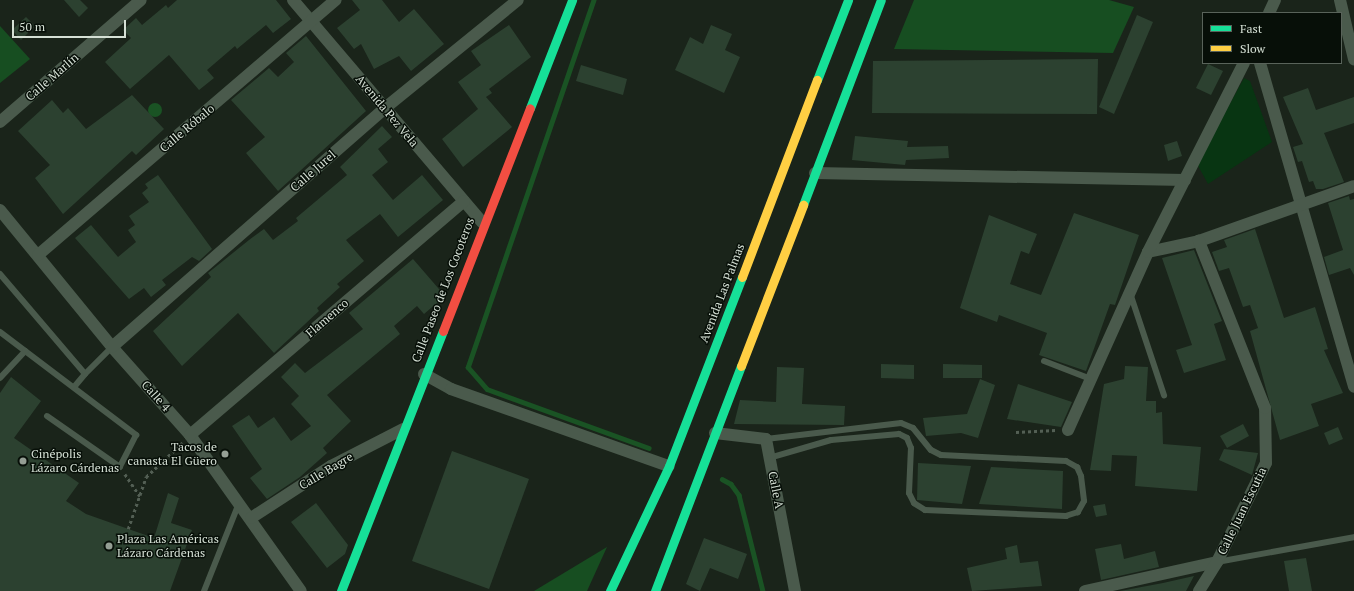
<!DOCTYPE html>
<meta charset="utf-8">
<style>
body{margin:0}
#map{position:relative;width:1354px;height:591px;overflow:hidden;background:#1a241a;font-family:"PT Serif",serif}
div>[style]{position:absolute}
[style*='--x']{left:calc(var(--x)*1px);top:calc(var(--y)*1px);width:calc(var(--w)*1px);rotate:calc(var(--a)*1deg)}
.green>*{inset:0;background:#083512}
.forest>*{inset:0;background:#174e21}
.water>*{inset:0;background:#1a5324}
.round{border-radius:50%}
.stream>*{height:4.5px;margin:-2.25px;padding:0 2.25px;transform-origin:2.25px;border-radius:2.25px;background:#1a5324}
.building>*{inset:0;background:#2c4130}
.path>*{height:2.5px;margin-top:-1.25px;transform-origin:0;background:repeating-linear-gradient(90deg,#535f54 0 3px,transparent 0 6px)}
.lane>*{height:6px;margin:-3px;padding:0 3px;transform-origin:3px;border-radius:3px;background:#4a5a4c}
.street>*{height:12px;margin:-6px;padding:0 6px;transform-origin:6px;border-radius:6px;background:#4a5a4c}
.fast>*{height:9px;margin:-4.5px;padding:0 4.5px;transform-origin:4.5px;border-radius:4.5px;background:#16e098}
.slow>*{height:9px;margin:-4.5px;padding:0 4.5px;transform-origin:4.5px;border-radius:4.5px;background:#ffcf43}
.jam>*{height:9px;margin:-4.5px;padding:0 4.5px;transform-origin:4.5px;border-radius:4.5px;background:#f24e42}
.dots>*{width:11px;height:11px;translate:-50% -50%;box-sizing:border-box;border:2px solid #070f08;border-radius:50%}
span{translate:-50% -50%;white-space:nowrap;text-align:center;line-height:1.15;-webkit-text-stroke:3px #070f08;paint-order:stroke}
.street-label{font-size:12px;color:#d5e0d5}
.poi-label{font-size:12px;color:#d5e0d5}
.right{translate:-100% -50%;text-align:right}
.left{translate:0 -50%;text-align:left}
.legend{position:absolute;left:1202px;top:12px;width:140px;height:52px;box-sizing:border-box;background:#070f08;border:1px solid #59635a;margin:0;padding:5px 7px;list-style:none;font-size:12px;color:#d5e0d5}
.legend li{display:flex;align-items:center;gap:8px;height:20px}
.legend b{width:20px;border:1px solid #59635a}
.scale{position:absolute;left:12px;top:20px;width:114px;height:18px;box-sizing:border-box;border:2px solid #d5e0d5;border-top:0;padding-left:5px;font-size:12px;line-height:14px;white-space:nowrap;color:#d5e0d5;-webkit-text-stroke:3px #070f08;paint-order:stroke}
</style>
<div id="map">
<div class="green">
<i style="clip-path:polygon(1244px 78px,1250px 81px,1272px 142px,1208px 184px,1197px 164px)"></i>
</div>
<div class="forest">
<i style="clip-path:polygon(914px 0,1109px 0,1134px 7px,1113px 53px,894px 49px)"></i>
<i style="clip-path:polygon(0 26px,30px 59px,0 83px)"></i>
<i style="clip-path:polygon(607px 547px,587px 591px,534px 591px)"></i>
</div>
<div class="water">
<i class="round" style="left:148px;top:103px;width:14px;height:14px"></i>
</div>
<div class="stream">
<i style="--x:594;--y:0;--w:388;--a:108.9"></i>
<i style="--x:468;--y:367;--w:29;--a:49"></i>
<i style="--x:487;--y:389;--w:172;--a:20"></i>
<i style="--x:722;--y:479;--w:10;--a:29"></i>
<i style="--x:731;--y:484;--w:14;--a:54"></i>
<i style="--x:739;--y:495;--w:99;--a:76"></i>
</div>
<div class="building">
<i style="clip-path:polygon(64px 0,80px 0,88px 8px,79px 17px)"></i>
<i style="clip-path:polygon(177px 0,276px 0,291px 19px,273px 33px,266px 25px,237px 49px,235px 46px,207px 70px,214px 78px,199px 90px,169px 55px,130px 89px,105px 62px,131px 38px,123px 30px,136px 18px,142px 25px,166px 5px,168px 8px)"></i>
<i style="clip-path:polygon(352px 0,382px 0,399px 22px,414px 9px,444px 44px,411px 71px,399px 56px,374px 69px,361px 44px,354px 49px,337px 28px,360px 10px)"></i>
<i style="clip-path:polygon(1137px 15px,1153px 22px,1114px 114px,1099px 107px)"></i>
<i style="clip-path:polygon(26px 17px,35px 26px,21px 40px,12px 30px)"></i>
<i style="clip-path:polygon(509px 25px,531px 57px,489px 89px,492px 93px,486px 97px,512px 127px,463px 167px,442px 139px,478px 109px,458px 82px,481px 65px,471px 51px)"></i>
<i style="clip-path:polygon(711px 25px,732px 34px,725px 50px,740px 57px,724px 93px,675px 70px,690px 37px,703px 44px)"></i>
<i style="clip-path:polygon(306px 36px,366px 111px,278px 191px,246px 153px,265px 137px,231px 100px,269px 68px,278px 77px,294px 62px,286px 53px)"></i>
<i style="clip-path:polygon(1098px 59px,1097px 114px,872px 113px,873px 61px)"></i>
<i style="clip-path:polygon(1208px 64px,1223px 71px,1211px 95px,1196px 88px)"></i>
<i style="clip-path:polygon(581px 65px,627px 79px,623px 95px,576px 81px)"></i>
<i style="clip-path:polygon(1308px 88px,1316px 110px,1354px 97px,1354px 123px,1324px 133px,1344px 182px,1323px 189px,1316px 189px,1313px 181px,1309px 182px,1302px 161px,1298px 162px,1293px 147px,1303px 144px,1283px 97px)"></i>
<i style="clip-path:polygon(132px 95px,164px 129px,136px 155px,132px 151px,63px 214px,35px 178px,50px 165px,18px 131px,52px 100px,63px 113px,68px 108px,86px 129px)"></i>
<i style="clip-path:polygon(382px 126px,392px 137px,378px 149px,388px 162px,372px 175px,393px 200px,422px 175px,443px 200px,398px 237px,380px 214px,346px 240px,364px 261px,337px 284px,340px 287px,317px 308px,319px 311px,274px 353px,238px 313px,182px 366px,153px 331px,211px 277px,208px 273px,249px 240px,264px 229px,273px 240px,298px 221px,296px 218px,347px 175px,340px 167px)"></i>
<i style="clip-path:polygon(855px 136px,908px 141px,907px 147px,948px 146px,949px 158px,906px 160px,905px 165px,852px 160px)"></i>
<i style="clip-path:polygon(1177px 141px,1182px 156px,1168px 161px,1164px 145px)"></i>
<i style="clip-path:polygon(158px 175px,212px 249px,199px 261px,192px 257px,162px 280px,166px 285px,151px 297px,144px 288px,129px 299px,75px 238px,91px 225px,118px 257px,136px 242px,128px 230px,135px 225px,129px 216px,149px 202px,142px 193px,148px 188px,145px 184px)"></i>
<i style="clip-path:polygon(1349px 196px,1350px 200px,1354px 199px,1354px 275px,1350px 268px,1329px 275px,1324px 257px,1343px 250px,1328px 203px)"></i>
<i style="clip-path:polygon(1074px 213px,1139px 235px,1115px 305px,1110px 304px,1086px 371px,1039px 355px,1047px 333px,999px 315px,997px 322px,960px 308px,989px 215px,1037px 234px,1029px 254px,1021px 251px,1010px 284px,1041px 295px)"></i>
<i style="clip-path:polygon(1255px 229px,1284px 318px,1315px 307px,1328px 349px,1324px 350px,1343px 393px,1311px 404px,1319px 426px,1280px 440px,1250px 331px,1258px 328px,1250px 305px,1243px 307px,1229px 268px,1219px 271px,1212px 252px,1227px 247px,1224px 240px)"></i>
<i style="clip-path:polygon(1194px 250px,1222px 321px,1214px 324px,1226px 360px,1184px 373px,1176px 350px,1192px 345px,1162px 258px)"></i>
<i style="clip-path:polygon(413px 259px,445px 296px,424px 314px,417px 306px,394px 326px,400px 334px,327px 395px,351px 421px,323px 448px,327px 453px,300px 477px,267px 499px,250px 478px,262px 469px,232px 426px,249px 415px,258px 428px,274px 417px,291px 441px,311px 426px,291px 404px,299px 396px,281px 377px,295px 363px,305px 373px,363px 329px,349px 313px)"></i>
<i style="clip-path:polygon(881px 364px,914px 365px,914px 379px,881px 378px)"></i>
<i style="clip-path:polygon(943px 364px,982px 365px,982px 378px,943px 378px)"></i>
<i style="clip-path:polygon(1125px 366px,1148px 367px,1146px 401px,1156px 401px,1156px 413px,1162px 412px,1163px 444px,1201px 447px,1197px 491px,1135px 486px,1137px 456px,1112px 455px,1111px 471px,1090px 470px,1104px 384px,1124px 379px)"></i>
<i style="clip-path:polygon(777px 367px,804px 368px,802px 404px,845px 406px,844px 425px,734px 424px,740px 400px,776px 402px)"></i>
<i style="clip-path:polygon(11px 377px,41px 401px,14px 438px,79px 483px,66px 501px,86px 514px,154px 538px,168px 493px,179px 498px,171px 523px,192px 530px,170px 591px,0 591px,0 393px)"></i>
<i style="clip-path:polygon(980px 379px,995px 385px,978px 438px,961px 433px,926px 436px,923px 418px,967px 414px)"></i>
<i style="clip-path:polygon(1018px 384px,1072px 402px,1061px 427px,1007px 419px)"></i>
<i style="clip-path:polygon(1243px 424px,1249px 436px,1227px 448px,1220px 436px)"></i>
<i style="clip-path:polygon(1338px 427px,1343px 439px,1329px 445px,1324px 433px)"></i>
<i style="clip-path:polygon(1224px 449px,1258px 453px,1252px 475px,1219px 460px)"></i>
<i style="clip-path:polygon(452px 451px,529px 479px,489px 589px,412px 561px)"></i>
<i style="clip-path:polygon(918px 463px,971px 466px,962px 504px,917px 500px)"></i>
<i style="clip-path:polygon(991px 467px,1063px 471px,1062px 509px,979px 504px)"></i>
<i style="clip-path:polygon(316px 503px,348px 545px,345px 554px,327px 568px,291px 522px)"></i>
<i style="clip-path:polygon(1105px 504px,1107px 515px,1096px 517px,1093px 506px)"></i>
<i style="clip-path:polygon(704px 538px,747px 554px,738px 579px,710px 568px,700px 591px,686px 584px)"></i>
<i style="clip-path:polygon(1121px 544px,1124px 559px,1155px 551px,1159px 567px,1101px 580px,1095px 549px)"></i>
<i style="clip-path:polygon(1017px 545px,1020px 563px,1038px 561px,1042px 586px,972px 591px,967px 568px,1007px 559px,1005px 548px)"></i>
<i style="clip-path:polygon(1306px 558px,1312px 591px,1289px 591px,1284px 561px)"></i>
<i style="clip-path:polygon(1194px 576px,1186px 591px,1120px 591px,1163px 583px)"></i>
</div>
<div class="path">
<i style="--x:1016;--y:432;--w:40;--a:-2.9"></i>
<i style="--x:125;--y:474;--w:27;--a:56"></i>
<i style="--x:128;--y:529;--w:55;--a:-70.9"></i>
<i style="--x:146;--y:477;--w:50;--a:-43.4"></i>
</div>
<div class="lane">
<i style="--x:0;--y:274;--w:131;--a:49.6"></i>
<i style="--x:85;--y:374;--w:17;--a:130"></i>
<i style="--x:1130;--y:293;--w:108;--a:71.6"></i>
<i style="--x:0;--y:332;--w:171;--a:37.1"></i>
<i style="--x:136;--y:435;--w:36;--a:117"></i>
<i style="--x:120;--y:467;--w:89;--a:-145.1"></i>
<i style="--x:1044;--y:361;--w:47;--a:21.1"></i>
<i style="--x:85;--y:374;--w:38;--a:-45"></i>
<i style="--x:0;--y:378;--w:37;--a:-47"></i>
<i style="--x:766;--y:439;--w:136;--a:-6.8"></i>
<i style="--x:901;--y:423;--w:13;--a:23"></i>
<i style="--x:913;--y:428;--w:28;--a:51"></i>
<i style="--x:931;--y:450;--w:11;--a:27"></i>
<i style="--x:941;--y:455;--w:125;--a:2.7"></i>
<i style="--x:1066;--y:461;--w:13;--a:29"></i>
<i style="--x:1077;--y:467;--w:10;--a:66"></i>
<i style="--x:1081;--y:476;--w:25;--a:83"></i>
<i style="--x:1084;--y:501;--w:13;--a:119"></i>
<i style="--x:1078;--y:512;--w:13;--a:162"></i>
<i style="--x:1066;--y:516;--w:141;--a:-177.6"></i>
<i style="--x:925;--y:510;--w:13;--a:-148"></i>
<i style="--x:914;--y:503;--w:11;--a:-117"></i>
<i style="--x:909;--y:493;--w:45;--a:-87.5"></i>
<i style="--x:911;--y:448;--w:11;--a:-112"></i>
<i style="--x:907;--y:438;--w:9;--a:-153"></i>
<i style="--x:899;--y:434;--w:68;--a:175"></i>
<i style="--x:831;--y:440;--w:65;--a:163.8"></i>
<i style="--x:1217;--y:562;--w:139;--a:-10.3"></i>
<i style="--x:204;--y:591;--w:95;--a:-68.3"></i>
</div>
<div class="street">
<i style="--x:293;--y:0;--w:292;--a:49.6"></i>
<i style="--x:1340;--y:0;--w:61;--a:76.7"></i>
<i style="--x:1269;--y:13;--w:14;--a:-65"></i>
<i style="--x:1260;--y:63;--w:337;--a:73.8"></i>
<i style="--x:0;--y:122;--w:186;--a:-40.9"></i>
<i style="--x:815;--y:173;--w:370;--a:1.1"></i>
<i style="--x:0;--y:210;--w:177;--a:50.7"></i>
<i style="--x:112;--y:347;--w:118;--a:48.4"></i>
<i style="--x:190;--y:435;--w:191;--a:54.6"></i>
<i style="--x:1148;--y:252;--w:52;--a:-12.2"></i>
<i style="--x:1199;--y:241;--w:164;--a:-19.5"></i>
<i style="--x:38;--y:255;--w:392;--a:-40.6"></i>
<i style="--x:112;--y:347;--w:363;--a:-41.2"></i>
<i style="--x:385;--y:108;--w:171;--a:-39.1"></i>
<i style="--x:424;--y:374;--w:31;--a:29"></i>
<i style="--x:451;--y:389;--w:231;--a:19.5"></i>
<i style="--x:1068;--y:430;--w:195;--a:-65.8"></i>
<i style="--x:1148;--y:252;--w:212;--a:-63.1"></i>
<i style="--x:715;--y:433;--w:51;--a:6.7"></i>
<i style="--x:766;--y:439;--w:155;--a:79.2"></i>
<i style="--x:190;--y:435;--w:360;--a:-40.5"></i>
<i style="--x:251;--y:518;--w:95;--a:-33"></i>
<i style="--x:331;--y:466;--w:81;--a:-27.2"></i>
<i style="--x:1085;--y:591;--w:135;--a:-12.4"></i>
<i style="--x:1217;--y:562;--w:110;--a:-63.7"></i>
<i style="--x:1266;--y:463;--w:55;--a:-91"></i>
<i style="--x:1265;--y:408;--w:180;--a:-111.6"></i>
<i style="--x:1199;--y:591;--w:34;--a:-58"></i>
</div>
<div class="fast">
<i style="--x:817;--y:80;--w:86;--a:-68.8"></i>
<i style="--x:530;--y:108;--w:116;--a:-68.7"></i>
<i style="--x:803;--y:205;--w:219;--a:-69.2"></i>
<i style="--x:341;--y:591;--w:279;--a:-68.6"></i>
<i style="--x:610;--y:591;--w:138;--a:-64.7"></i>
<i style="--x:669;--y:466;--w:203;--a:-68.9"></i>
<i style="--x:655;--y:591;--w:241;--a:-69.1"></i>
</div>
<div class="slow">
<i style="--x:742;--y:277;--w:211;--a:-69.2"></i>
<i style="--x:741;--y:366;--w:173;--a:-68.9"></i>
</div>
<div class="jam">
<i style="--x:443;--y:331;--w:239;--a:-68.7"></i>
</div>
<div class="dots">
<i style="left:225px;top:454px;background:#949e94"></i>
<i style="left:23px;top:461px;background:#949e94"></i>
<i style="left:109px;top:546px;background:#949e94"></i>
</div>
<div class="street-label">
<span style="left:52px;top:77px;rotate:-41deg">Calle Marlín</span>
<span style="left:387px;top:111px;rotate:50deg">Avenida Pez Vela</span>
<span style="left:187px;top:128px;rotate:-40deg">Calle Róbalo</span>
<span style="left:313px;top:171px;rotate:-41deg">Calle Jurel</span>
<span style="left:443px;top:290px;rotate:-69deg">Calle Paseo de Los Cocoteros</span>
<span style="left:722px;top:293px;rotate:-69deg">Avenida Las Palmas</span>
<span style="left:327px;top:318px;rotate:-41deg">Flamenco</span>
<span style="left:156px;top:396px;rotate:48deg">Calle 4</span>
<span style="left:326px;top:471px;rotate:-31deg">Calle Bagre</span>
<span style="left:776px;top:490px;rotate:79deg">Calle A</span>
<span style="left:1242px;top:511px;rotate:-64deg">Calle Juan Escutia</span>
</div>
<div class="poi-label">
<span class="right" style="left:217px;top:454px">Tacos de<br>canasta El Güero</span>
<span class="left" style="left:31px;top:461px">Cinépolis<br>Lázaro Cárdenas</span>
<span class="left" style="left:117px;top:546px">Plaza Las Américas<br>Lázaro Cárdenas</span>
</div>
<ul class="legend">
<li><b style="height:5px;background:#16e098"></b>Fast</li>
<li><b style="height:5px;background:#ffcf43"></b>Slow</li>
</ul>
<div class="scale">50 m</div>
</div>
